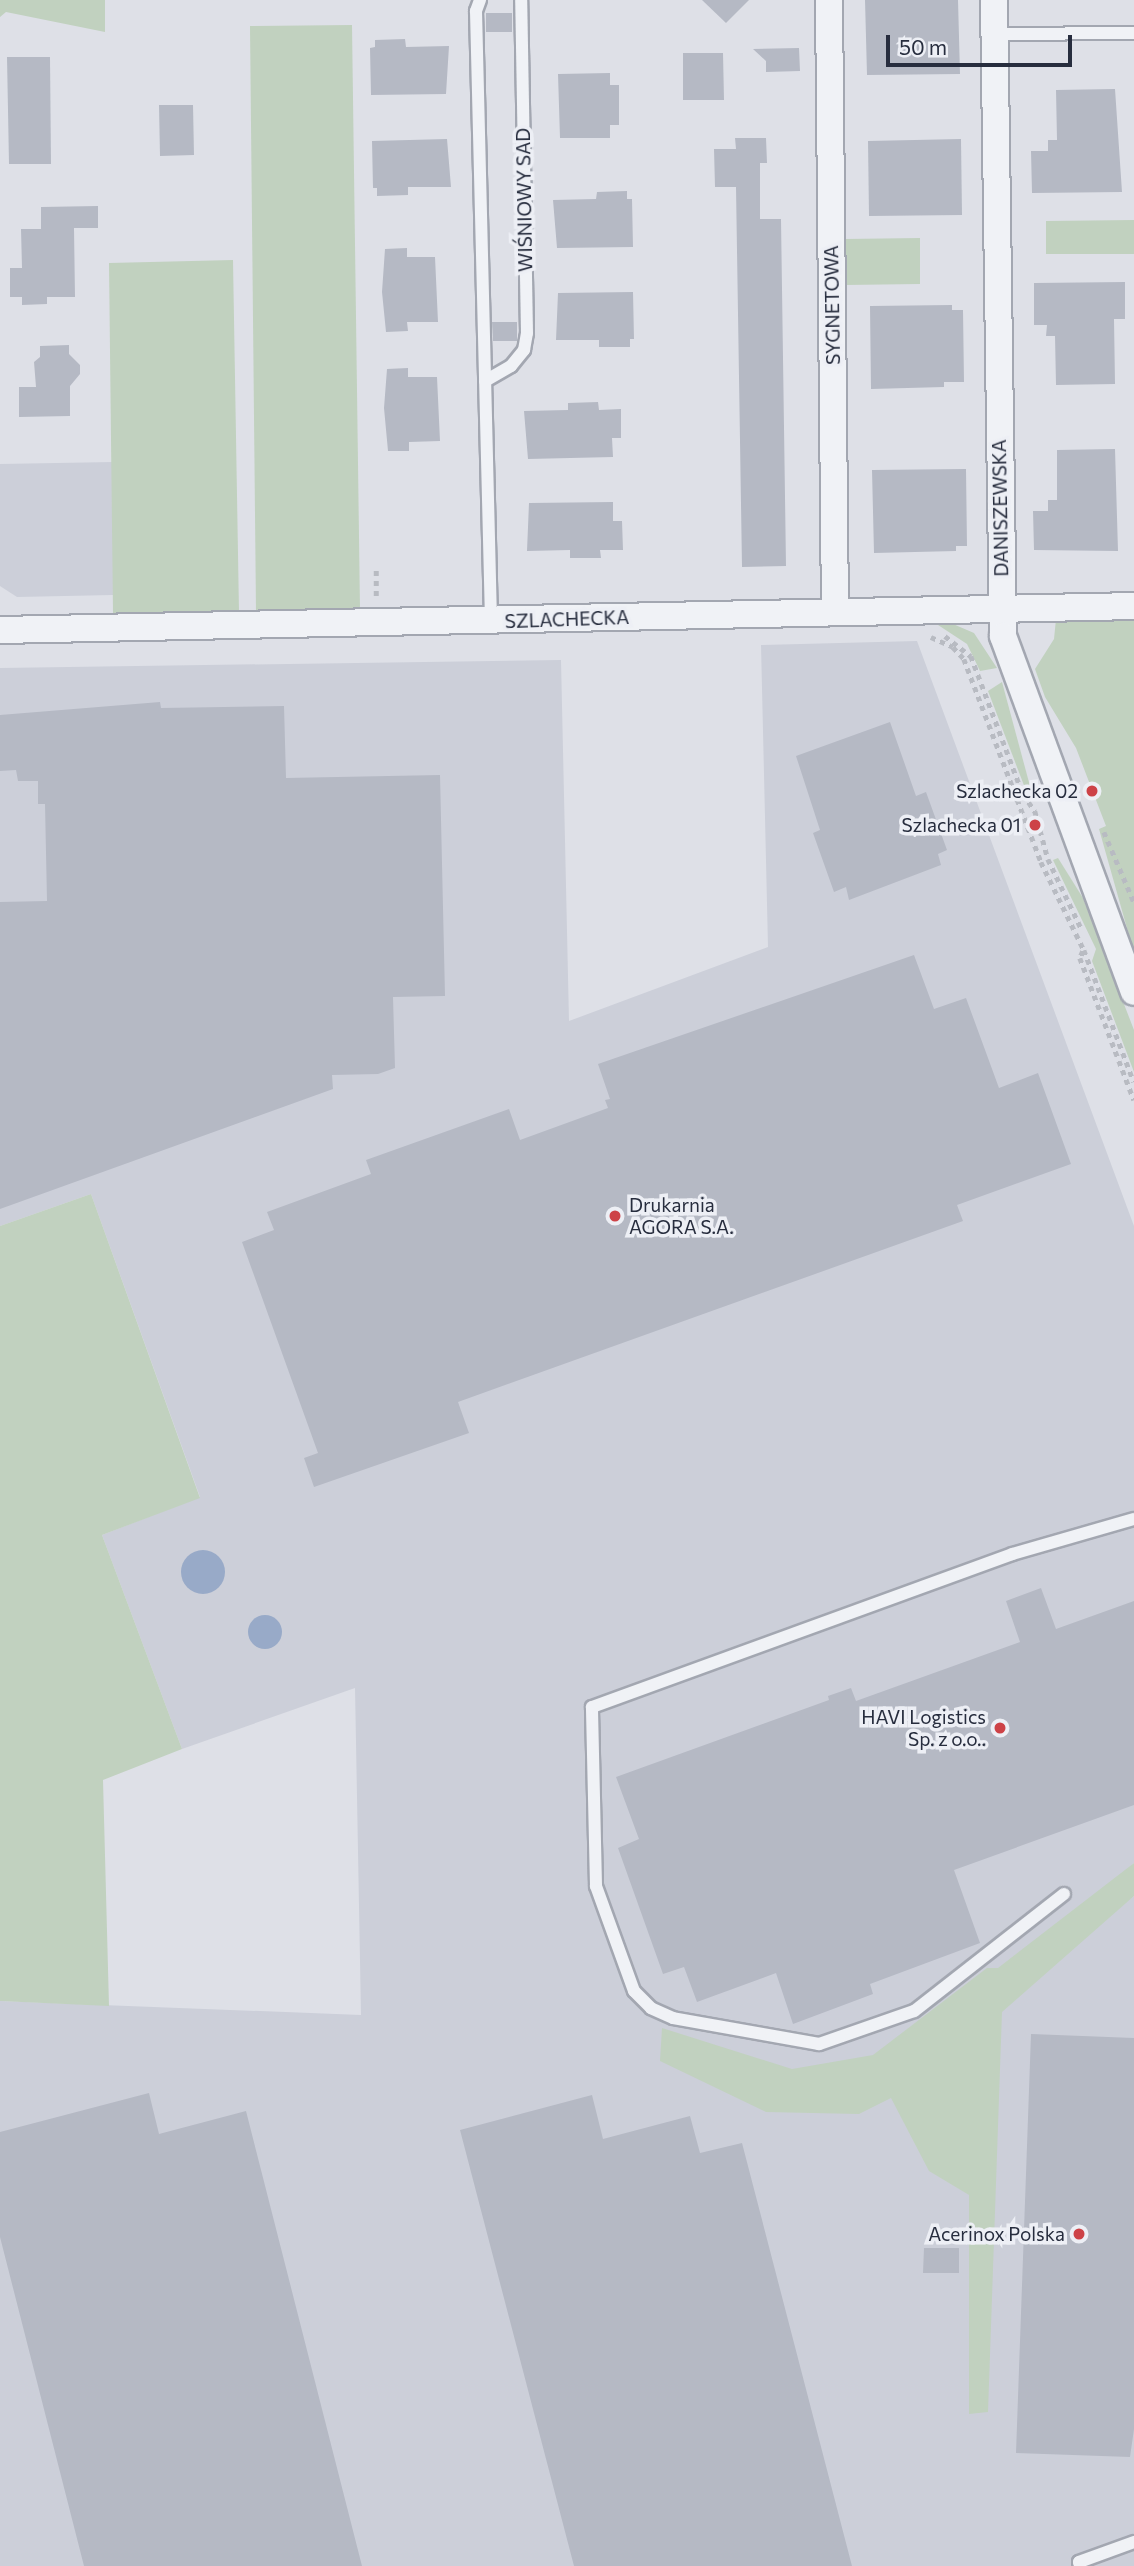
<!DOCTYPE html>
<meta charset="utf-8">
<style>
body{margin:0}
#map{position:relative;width:1134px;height:2566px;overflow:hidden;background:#dee0e7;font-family:Commissioner,sans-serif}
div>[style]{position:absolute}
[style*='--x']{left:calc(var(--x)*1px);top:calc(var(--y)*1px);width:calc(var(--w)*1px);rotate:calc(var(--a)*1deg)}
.built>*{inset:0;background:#cccfd9}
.green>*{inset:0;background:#c1d1bf}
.water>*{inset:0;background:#98aac8}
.round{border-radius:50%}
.building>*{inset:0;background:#b5b9c4}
.path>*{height:4.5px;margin-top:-2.25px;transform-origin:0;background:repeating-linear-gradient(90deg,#b8bbc2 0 5px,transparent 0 10px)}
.roads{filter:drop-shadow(2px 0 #a3a7b1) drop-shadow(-2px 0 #a3a7b1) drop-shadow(0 2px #a3a7b1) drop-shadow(0 -2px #a3a7b1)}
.service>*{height:12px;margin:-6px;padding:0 6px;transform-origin:6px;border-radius:6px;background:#f0f2f6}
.minor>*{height:26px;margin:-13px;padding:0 13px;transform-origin:13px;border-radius:13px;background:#f0f2f6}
.dots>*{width:19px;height:19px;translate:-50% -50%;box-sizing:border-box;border:4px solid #edeff5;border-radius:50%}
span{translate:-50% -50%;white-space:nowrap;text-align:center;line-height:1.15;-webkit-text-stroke:7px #edeff5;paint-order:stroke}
.street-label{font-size:19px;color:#272d3e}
.poi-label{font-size:19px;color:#272d3e}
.right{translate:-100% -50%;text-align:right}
.left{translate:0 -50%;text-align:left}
.scale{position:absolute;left:886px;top:35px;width:186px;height:32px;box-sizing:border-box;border:4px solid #272d3e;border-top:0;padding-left:9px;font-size:21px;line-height:24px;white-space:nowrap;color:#272d3e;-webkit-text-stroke:5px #edeff5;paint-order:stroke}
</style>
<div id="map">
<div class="built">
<i style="clip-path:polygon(113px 462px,113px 595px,17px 597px,0 586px,0 464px)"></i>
<i style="clip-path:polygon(917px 641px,1134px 1226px,1134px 1863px,1115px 1880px,1099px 1923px,1134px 1896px,1134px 2566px,0 2566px,0 2001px,361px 2015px,355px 1688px,182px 1749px,102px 1535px,200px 1497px,91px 1194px,0 1226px,0 668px,561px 660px,569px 1021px,768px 947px,761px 645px)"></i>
</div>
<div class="green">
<i style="clip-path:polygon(0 0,105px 0,105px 32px,6px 12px,0 17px)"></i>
<i style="clip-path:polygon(352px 25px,360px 609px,256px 612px,250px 26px)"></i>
<i style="clip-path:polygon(1134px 220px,1134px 254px,1046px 254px,1046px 221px)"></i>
<i style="clip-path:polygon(920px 238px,920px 284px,845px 285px,845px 239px)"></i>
<i style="clip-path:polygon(233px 260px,239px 612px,113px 613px,109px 263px)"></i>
<i style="clip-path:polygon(1056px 619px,1134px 620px,1134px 953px,1099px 829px,1106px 826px,1076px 748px,1045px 697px,1035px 669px,1054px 639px)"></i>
<i style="clip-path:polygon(946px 621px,974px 633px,997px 668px,980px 671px,967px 644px,935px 623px)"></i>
<i style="clip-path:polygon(1002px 682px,1030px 786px,1025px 788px,988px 691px)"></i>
<i style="clip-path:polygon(1058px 858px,1083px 898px,1134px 1030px,1134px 1072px,1092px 961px,1096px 949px,1053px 860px)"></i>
<i style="clip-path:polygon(91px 1194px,200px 1498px,102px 1535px,182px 1749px,103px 1780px,109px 2006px,0 2001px,0 1226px)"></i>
<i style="clip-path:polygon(1134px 1863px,1134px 1896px,1002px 2012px,988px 2412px,969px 2414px,969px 2195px,929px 2171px,891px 2098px,859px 2114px,766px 2112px,660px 2061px,662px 2028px,792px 2069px,873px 2055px,987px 1968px,998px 1968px)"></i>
</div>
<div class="water">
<i class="round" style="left:181px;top:1550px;width:44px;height:44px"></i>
<i class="round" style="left:248px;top:1615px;width:34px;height:34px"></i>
</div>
<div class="building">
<i style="clip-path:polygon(702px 0,749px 0,726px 23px)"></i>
<i style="clip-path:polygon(865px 0,958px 0,960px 74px,867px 75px)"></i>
<i style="clip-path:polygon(486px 13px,512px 13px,512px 32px,486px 32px)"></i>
<i style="clip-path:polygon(405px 39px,406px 47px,449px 46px,446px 94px,371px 95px,370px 48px,375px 47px,375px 40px)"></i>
<i style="clip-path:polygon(799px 48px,800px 71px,766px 72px,766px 61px,753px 49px)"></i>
<i style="clip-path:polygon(683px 53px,723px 53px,724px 100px,683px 100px)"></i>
<i style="clip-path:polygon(7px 57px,50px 57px,51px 164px,9px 164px)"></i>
<i style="clip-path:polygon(610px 73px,610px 85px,619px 85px,619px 125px,610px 125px,610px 138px,560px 138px,558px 74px)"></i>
<i style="clip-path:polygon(1115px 89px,1122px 192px,1032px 193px,1031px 151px,1048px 151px,1048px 140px,1057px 140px,1056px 90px)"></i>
<i style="clip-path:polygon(159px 105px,193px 105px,194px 155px,160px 156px)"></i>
<i style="clip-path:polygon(735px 138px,766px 138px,767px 163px,760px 163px,760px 219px,781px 219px,786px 566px,742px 567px,736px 187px,715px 187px,714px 149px,736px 149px)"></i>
<i style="clip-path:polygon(447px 139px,451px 187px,408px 187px,408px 195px,377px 196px,377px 188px,373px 188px,372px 141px)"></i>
<i style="clip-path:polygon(961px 139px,962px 215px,869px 216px,868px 141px)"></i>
<i style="clip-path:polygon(627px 191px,627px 199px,632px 199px,633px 247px,557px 248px,553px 200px,596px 199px,597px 192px)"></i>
<i style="clip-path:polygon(98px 206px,98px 228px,74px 228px,75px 297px,47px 297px,47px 304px,22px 305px,22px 297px,10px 297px,10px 268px,22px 268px,21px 229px,41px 229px,41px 207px)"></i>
<i style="clip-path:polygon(407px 248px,407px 257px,435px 257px,438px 322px,407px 322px,408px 331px,386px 332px,382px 292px,385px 249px)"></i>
<i style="clip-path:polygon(1125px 282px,1125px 319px,1114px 319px,1115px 384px,1056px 385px,1055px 336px,1046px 336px,1047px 325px,1034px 325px,1034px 283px)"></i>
<i style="clip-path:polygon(633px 292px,634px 339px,630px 339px,630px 347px,599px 347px,599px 340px,556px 340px,558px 293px)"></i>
<i style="clip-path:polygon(952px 305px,952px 310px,963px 310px,964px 382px,944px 382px,944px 387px,871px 389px,870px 306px)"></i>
<i style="clip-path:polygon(492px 322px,517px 322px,517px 341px,493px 341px)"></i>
<i style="clip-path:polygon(69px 345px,69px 354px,80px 365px,80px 374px,70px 386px,70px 416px,19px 417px,19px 387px,36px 387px,34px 362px,40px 357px,40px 346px)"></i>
<i style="clip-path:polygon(408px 368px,408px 377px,437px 377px,440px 441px,409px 442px,409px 451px,388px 451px,384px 408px,387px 369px)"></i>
<i style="clip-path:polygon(598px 402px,599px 410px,621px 409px,621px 438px,612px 438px,613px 457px,528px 459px,524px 411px,568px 410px,568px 403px)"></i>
<i style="clip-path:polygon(1115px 449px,1118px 551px,1034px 550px,1033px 511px,1048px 511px,1048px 500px,1057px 500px,1057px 450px)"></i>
<i style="clip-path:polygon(966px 469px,967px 546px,956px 546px,956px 551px,874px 553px,872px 470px)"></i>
<i style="clip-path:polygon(613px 502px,613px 521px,622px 521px,623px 550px,600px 550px,601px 558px,570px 558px,570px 550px,527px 551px,529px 503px)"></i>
<i style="clip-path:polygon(160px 702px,161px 708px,284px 706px,286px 778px,440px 775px,445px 996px,393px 997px,395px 1068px,378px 1074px,332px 1075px,333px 1089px,0 1209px,0 902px,47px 901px,45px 804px,38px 804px,38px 781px,18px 781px,16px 770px,0 771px,0 715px)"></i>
<i style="clip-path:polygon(890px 722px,916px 796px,926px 792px,947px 850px,938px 854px,941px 865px,849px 900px,846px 887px,834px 892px,813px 833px,820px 830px,796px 756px)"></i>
<i style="clip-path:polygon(914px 955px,934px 1009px,966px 998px,999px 1088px,1038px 1073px,1071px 1164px,957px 1205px,963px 1221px,458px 1402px,469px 1433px,314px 1487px,304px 1458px,318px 1453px,242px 1242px,274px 1230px,267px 1212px,371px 1174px,366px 1160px,509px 1109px,520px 1140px,608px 1108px,605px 1100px,610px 1099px,598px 1064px)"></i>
<i style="clip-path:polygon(1041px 1588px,1056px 1629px,1134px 1601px,1134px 1805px,954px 1870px,980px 1943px,870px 1984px,873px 1994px,793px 2024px,776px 1973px,697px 2002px,684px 1967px,663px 1974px,618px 1848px,639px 1839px,616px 1777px,829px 1700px,828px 1696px,851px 1688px,856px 1701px,1020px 1642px,1006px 1601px)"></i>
<i style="clip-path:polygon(1031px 2034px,1134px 2038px,1134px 2429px,1130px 2457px,1016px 2453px)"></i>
<i style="clip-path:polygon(149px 2093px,159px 2134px,246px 2111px,362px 2566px,84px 2566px,0 2237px,0 2132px)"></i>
<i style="clip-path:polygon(592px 2095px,603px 2139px,690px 2116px,700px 2153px,742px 2143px,852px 2566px,574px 2566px,460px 2130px)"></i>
<i style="clip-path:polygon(924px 2248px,959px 2248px,959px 2273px,923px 2273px)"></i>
</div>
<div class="path">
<i style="--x:376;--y:596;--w:30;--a:-90"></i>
<i style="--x:945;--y:636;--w:33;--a:38"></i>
<i style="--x:971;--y:656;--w:147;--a:69.4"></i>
<i style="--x:1023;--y:794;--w:21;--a:55"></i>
<i style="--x:1035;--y:811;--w:50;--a:74.8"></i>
<i style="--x:1048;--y:859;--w:79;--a:64.4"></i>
<i style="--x:931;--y:637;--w:24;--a:24"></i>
<i style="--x:953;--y:647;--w:16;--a:47"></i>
<i style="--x:964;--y:659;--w:217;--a:69.2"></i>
<i style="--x:1041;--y:862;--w:98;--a:64"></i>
<i style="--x:1084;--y:950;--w:141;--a:69.3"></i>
<i style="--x:1104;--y:832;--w:76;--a:66.8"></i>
<i style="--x:1083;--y:951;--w:8;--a:113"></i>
<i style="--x:1080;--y:958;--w:152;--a:69.2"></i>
</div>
<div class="roads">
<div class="service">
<i style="--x:480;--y:0;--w:12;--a:110"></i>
<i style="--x:476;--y:11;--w:610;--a:88.59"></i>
<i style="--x:995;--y:34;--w:139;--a:-0.4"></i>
<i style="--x:485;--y:381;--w:30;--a:-30"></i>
<i style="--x:511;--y:366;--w:21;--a:-51"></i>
<i style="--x:524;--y:350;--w:17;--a:-80"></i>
<i style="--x:527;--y:333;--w:333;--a:-91"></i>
<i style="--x:1064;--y:1894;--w:190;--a:142"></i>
<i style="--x:914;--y:2011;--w:101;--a:160.8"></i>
<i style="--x:819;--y:2044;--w:148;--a:-169.9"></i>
<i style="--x:673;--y:2018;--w:24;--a:-156"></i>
<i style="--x:651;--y:2008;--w:24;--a:-135"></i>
<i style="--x:634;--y:1991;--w:112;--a:-109.9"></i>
<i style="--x:596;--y:1886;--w:179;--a:-91.3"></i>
<i style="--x:592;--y:1707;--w:447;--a:-20"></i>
<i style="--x:1012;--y:1554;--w:127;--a:-16"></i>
<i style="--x:1080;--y:2566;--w:4;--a:-104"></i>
<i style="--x:1079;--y:2562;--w:59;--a:-20"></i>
</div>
<div class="minor">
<i style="--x:829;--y:0;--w:611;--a:89.44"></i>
<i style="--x:994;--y:0;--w:636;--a:89.19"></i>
<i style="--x:1003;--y:636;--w:379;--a:69.8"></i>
<i style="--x:0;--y:630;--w:1134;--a:-1.21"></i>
</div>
</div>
<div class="dots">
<i style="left:1092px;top:791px;background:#cd4247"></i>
<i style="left:1035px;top:825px;background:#cd4247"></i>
<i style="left:615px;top:1216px;background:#cd4247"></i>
<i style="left:1000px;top:1728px;background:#cd4247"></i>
<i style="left:1079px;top:2234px;background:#cd4247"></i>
</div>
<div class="street-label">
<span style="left:524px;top:200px;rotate:-91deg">WIŚNIOWY SAD</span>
<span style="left:832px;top:305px;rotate:-91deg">SYGNETOWA</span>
<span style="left:1000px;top:508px;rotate:-91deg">DANISZEWSKA</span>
<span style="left:567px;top:619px;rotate:-2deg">SZLACHECKA</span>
</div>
<div class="poi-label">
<span class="right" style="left:1078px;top:791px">Szlachecka 02</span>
<span class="right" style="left:1021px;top:825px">Szlachecka 01</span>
<span class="left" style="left:629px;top:1216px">Drukarnia<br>AGORA S.A.</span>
<span class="right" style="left:986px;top:1728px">HAVI Logistics<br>Sp. z o.o..</span>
<span class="right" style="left:1065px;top:2234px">Acerinox Polska</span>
</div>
<div class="scale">50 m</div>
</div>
